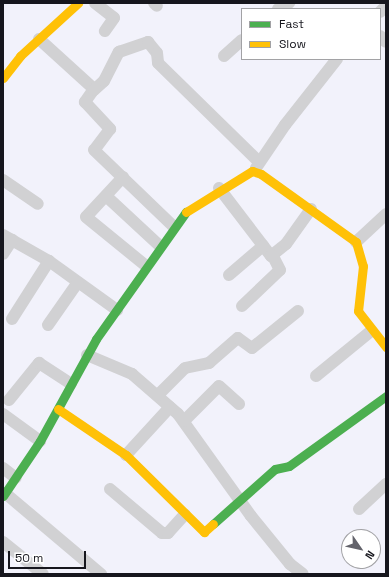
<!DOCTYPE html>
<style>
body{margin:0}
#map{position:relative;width:389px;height:577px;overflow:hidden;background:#f2f2fb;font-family:"Space Grotesk",sans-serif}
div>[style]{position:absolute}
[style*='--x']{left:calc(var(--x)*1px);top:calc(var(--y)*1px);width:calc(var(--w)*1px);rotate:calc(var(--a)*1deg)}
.street>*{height:12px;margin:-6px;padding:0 6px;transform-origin:6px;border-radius:6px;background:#d1d1d3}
.fast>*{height:9px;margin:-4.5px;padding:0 4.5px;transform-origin:4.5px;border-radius:4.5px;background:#4caf50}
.slow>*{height:9px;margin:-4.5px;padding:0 4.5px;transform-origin:4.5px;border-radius:4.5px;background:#ffc107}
span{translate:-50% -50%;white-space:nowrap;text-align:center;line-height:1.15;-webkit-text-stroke:3px #fff;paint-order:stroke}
.frame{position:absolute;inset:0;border:4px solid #16161d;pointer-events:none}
.legend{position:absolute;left:241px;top:8px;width:140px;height:52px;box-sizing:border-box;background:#fff;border:1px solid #a2a2a5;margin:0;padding:5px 7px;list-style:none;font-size:12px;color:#16161d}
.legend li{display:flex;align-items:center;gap:8px;height:20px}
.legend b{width:20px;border:1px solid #a2a2a5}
.north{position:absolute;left:341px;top:529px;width:40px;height:40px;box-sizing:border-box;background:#fff;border:1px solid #a2a2a5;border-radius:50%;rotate:124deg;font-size:11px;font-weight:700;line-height:16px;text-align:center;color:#16161d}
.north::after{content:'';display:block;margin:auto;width:14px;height:18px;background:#63636b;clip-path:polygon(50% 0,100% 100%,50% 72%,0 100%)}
.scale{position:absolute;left:8px;top:551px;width:78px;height:18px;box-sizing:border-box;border:2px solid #16161d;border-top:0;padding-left:5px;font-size:12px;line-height:14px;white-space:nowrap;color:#16161d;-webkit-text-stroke:3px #fff;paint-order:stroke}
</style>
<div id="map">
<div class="street">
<i style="--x:95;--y:3;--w:24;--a:38"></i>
<i style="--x:114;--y:18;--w:16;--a:125"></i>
<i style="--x:154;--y:3;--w:4;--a:45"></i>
<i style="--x:278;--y:9;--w:13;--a:-29"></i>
<i style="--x:380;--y:12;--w:8;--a:-45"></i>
<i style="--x:380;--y:36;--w:8;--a:45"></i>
<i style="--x:39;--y:39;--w:74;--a:42.3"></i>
<i style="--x:94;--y:89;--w:16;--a:125"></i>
<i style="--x:85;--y:102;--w:37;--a:47"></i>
<i style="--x:110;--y:129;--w:26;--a:127"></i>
<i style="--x:94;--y:150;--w:110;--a:43.9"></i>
<i style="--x:224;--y:56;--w:24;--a:-42"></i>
<i style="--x:94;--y:90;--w:13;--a:-42"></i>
<i style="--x:104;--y:81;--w:33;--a:-63"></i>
<i style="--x:119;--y:52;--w:31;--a:-19"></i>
<i style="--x:148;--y:42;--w:14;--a:51"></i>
<i style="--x:157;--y:53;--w:10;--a:84"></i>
<i style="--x:158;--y:63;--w:141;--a:44.4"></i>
<i style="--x:256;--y:168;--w:52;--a:-56"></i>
<i style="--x:285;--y:125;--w:84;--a:-51.8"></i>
<i style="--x:123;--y:177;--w:54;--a:132.8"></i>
<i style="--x:86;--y:217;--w:77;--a:39.2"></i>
<i style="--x:3;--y:180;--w:42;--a:34.4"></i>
<i style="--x:219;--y:188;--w:86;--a:52.6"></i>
<i style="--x:271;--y:256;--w:19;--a:-39"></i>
<i style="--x:286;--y:244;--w:43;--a:-54.5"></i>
<i style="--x:106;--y:196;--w:74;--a:42.8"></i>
<i style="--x:3;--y:235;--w:53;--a:29.5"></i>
<i style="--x:49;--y:261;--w:84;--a:35.8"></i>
<i style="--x:356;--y:242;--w:41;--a:-43"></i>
<i style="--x:3;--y:254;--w:17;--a:-57"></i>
<i style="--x:229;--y:275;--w:45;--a:-40.5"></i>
<i style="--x:242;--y:306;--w:52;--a:-43.5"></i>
<i style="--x:280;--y:270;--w:16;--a:-117"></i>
<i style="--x:12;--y:319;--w:69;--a:-57.5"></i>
<i style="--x:48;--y:325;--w:52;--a:-55.1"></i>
<i style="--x:87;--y:355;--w:49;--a:22.9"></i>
<i style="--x:132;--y:374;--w:61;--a:41"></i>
<i style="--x:178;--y:414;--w:125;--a:54.4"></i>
<i style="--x:251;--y:516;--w:62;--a:50.9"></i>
<i style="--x:290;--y:564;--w:16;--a:38"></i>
<i style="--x:316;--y:376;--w:71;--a:-39.3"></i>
<i style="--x:158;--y:395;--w:38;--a:-45"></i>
<i style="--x:185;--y:368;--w:25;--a:-12"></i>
<i style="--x:209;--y:363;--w:38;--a:-41"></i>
<i style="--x:238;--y:338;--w:17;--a:36"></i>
<i style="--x:252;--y:348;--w:59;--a:-38.8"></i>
<i style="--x:9;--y:400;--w:48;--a:-51"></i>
<i style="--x:39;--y:363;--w:38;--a:33"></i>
<i style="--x:3;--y:414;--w:46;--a:36.1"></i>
<i style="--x:184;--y:421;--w:49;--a:-45"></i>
<i style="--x:219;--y:386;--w:27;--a:42"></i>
<i style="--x:126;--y:455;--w:65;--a:-47.5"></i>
<i style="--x:3;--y:468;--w:16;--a:38"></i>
<i style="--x:110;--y:489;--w:68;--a:40.2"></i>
<i style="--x:162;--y:533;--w:6;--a:0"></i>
<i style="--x:168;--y:533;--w:25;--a:-48"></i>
<i style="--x:5;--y:493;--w:126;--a:40.2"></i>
<i style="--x:359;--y:509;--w:37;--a:-43"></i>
<i style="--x:3;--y:542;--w:51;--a:38.7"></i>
</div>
<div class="fast">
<i style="--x:3;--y:496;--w:66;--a:-56.1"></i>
<i style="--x:40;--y:441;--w:116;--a:-61.2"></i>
<i style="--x:96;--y:339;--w:156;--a:-54.7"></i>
<i style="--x:213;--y:524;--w:83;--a:-41.6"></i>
<i style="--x:275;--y:469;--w:14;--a:-12"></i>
<i style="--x:289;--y:466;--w:120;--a:-35.8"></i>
</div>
<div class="slow">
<i style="--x:3;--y:78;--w:28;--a:-52"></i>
<i style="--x:20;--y:56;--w:79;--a:-42.4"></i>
<i style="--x:186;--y:212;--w:78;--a:-31.8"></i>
<i style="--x:252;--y:171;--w:9;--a:18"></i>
<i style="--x:261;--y:174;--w:117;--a:35.6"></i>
<i style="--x:356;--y:242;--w:25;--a:74"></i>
<i style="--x:363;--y:266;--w:45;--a:96.3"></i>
<i style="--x:358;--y:311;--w:46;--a:52.1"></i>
<i style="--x:58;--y:409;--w:82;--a:34.1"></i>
<i style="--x:126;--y:455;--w:110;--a:44.6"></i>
<i style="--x:204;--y:532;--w:12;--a:-42"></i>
</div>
<div class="frame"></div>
<ul class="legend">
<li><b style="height:5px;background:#4caf50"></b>Fast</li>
<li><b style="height:5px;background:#ffc107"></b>Slow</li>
</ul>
<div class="north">N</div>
<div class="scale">50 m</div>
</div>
